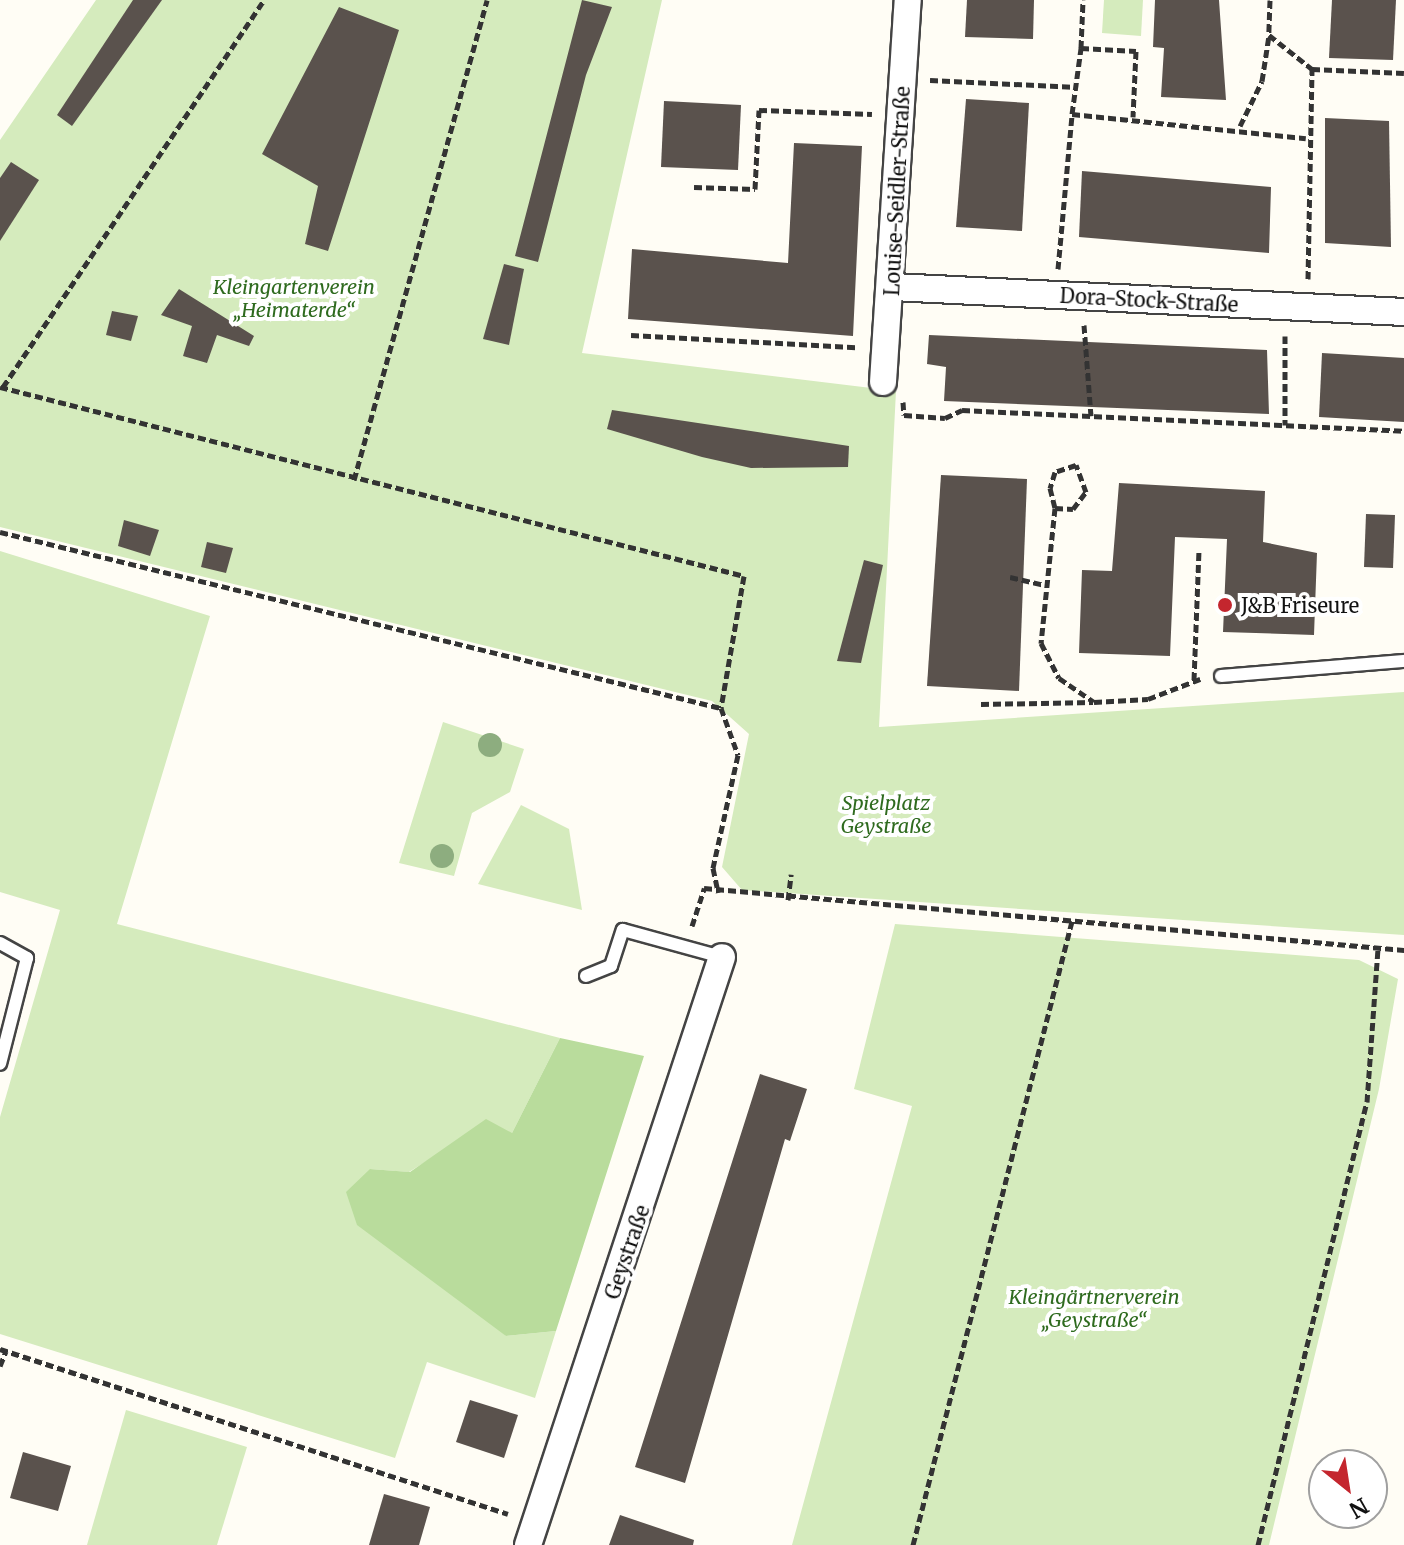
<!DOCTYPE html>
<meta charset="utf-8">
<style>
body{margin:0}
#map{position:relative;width:1404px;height:1545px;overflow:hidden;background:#fffdf5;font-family:Merriweather,serif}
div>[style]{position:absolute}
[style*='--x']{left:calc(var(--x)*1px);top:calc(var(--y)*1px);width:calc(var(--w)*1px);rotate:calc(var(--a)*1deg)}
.green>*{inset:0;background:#d5ebbd}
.forest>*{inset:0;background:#b9dc9c}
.building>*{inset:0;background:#5a524d}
.path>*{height:5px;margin-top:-2.5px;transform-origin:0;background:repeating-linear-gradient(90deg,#333 0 8px,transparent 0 12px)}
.roads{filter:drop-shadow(2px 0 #444) drop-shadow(-2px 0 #444) drop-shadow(0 2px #444) drop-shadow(0 -2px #444)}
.service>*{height:12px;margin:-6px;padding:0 6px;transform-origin:6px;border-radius:6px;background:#fff}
.minor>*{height:26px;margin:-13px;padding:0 13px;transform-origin:13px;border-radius:13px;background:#fff}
.trees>*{width:24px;height:24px;margin:-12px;border-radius:50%;background:#8dad7f}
.dots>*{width:22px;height:22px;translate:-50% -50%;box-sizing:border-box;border:4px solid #fff;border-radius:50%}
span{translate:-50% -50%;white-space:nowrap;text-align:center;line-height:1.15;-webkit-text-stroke:8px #fff;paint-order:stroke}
.street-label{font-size:20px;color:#111}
.park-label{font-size:20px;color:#2f6b1f;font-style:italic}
.poi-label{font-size:20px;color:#111}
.left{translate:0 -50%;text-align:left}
.north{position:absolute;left:1308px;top:1449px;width:80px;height:80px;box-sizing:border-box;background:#fff;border:2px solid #a0a0a0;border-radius:50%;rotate:150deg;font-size:22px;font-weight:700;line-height:32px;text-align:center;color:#111}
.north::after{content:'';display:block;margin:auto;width:28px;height:36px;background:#c4262e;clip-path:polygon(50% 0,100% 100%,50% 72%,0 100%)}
</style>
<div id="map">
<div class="green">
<i style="clip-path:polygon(96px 0,662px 0,582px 353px,896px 391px,879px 727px,1404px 692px,1404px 935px,742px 890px,722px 867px,749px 734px,712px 701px,0 527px,0 140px)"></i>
<i style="clip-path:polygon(1104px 0,1143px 0,1141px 36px,1102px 33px)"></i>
<i style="clip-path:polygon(0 551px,210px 616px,117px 924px,560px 1038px,512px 1133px,438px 1154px,409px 1172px,370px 1169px,506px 1336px,556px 1331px,535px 1398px,427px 1362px,395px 1458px,0 1334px,0 1117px,60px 910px,0 892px)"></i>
<i style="clip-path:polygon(443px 722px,524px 749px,510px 792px,472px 813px,454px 876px,399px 863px)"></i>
<i style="clip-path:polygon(521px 805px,569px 829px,582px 910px,478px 884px)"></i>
<i style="clip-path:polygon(895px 924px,1359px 960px,1398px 979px,1379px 1089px,1269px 1545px,792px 1545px,912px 1106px,854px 1089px)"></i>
<i style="clip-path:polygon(126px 1410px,247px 1447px,217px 1545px,87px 1545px)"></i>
</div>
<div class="forest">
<i style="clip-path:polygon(560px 1038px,644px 1056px,556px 1331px,506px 1336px,357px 1225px,346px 1192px,370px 1169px,410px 1172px,486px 1119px,512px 1133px)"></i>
</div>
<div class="building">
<i style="clip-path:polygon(133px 0,162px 0,72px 126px,57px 115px)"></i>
<i style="clip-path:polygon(582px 0,612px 7px,586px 75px,538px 262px,515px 256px)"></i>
<i style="clip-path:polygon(967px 0,1034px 0,1033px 39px,965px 37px)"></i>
<i style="clip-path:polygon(1155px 0,1219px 0,1226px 100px,1161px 97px,1164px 48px,1153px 47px)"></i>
<i style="clip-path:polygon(1332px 0,1396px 0,1393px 60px,1329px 58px)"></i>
<i style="clip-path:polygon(339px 7px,399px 30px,328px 251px,305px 244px,318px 186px,262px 154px)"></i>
<i style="clip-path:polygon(966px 99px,1029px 103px,1022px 231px,956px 227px)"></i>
<i style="clip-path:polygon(664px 101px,741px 105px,738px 170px,661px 167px)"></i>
<i style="clip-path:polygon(1325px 118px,1389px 121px,1391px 247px,1325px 243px)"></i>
<i style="clip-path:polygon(794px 143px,862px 146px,853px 336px,628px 319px,632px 249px,788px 263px)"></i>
<i style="clip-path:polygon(11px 162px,39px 180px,0 241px,0 178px)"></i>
<i style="clip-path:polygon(1082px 171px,1271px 187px,1269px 253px,1079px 237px)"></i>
<i style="clip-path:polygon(504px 264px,524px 269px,509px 345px,483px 339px)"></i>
<i style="clip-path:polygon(179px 289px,254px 336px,249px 346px,217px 335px,207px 363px,183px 356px,192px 326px,161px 315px)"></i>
<i style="clip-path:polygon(112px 311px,138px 316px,131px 341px,106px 335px)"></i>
<i style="clip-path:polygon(929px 335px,1267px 350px,1269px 414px,944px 401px,946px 367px,927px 364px)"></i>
<i style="clip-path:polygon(1322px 353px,1404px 358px,1404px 422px,1319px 417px)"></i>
<i style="clip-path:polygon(612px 410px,849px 446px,848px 467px,751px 468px,702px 457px,607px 429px)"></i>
<i style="clip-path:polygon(941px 475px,1027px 479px,1019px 691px,927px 686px)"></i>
<i style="clip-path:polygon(1119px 483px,1265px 491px,1263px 542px,1317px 553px,1314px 635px,1223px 632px,1227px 539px,1175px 537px,1170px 656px,1079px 653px,1082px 570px,1112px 571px)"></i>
<i style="clip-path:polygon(1366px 514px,1395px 515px,1393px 568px,1364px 567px)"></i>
<i style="clip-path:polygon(124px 520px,159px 530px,150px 556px,118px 546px)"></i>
<i style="clip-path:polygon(207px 542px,233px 548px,226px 573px,201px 567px)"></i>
<i style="clip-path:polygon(864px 560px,883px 565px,861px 663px,837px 661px)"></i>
<i style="clip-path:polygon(760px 1074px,807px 1089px,790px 1141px,785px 1139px,685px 1483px,635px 1467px)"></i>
<i style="clip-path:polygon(470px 1400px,518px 1415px,504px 1458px,456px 1442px)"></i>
<i style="clip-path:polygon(23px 1452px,71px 1466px,58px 1511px,10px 1498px)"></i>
<i style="clip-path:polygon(384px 1494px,430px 1507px,419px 1545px,369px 1545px)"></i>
<i style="clip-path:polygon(620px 1515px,694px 1540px,693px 1545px,609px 1545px)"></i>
</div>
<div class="path">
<i style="--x:1270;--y:0;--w:35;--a:92"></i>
<i style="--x:1269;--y:35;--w:55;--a:38.3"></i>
<i style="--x:1081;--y:48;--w:48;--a:-87.6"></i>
<i style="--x:930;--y:80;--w:147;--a:2.7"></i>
<i style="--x:1072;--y:114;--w:67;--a:-82.2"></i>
<i style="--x:1081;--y:48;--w:55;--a:3.1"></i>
<i style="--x:1136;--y:51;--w:66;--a:92.6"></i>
<i style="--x:1240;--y:126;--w:50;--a:-63.9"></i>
<i style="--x:1262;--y:81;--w:47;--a:-81.3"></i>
<i style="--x:694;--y:187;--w:61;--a:1.9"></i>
<i style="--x:755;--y:189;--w:79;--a:-87.1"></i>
<i style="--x:759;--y:110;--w:113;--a:2"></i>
<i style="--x:1058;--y:269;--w:156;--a:-84.8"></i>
<i style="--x:1072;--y:114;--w:235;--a:5.9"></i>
<i style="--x:1308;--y:279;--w:210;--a:-88.9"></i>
<i style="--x:1312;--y:69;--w:92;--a:2.5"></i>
<i style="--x:1084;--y:325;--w:91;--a:85.6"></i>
<i style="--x:631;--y:335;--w:225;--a:3.1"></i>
<i style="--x:1285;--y:336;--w:89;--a:90"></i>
<i style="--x:0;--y:387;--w:768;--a:14.25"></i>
<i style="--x:744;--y:576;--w:134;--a:99.9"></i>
<i style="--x:3;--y:387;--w:467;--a:-56"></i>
<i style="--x:903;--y:402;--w:13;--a:86"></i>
<i style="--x:904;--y:415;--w:41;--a:4.2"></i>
<i style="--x:945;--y:418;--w:19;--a:-25"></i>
<i style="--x:962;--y:410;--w:442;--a:2.7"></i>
<i style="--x:354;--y:480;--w:498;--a:-74.5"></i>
<i style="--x:1055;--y:508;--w:18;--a:3"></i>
<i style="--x:1073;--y:509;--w:21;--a:-53"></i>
<i style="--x:1086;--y:492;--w:29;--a:-110"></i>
<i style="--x:1076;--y:465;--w:22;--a:162"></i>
<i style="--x:1055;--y:472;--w:17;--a:107"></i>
<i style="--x:1050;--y:488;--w:21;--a:76"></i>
<i style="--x:1055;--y:508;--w:136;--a:95.9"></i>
<i style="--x:1041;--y:643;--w:39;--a:63"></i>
<i style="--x:1059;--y:678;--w:42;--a:34.4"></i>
<i style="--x:1094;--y:702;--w:54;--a:-3.2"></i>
<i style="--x:1148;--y:699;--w:56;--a:-21"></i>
<i style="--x:0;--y:532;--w:742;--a:13.72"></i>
<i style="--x:721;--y:708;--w:50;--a:70.1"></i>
<i style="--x:738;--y:755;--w:116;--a:102.5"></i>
<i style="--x:713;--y:868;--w:25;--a:78"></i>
<i style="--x:1010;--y:577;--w:35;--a:13"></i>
<i style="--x:1194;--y:680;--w:129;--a:-87.8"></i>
<i style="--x:981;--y:704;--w:112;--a:-1"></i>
<i style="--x:788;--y:900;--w:26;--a:-83"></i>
<i style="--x:692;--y:926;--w:40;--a:-72"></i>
<i style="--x:704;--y:888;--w:703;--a:5.06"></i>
<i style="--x:0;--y:1349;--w:534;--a:17.99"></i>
<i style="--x:0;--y:1366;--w:16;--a:-68"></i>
<i style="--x:913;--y:1545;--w:644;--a:-75.7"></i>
<i style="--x:1258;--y:1545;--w:456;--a:-76.2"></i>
<i style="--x:1367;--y:1102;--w:154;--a:-85.9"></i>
</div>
<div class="roads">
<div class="service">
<i style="--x:1221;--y:676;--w:184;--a:-4.7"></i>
<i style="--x:0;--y:943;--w:31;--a:29"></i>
<i style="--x:27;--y:958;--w:109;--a:104.3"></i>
<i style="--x:586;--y:976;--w:27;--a:-22"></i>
<i style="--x:611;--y:966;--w:38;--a:-72"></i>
<i style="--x:623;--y:930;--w:103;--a:15.3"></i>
</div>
<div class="minor">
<i style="--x:893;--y:287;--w:512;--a:2.8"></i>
<i style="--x:883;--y:382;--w:383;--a:-86.3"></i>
<i style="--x:528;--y:1545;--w:619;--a:-71.74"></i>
</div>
</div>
<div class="trees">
<i style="left:490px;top:745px"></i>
<i style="left:442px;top:856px"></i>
</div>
<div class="dots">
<i style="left:1225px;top:605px;background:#c4262e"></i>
</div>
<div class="street-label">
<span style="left:897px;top:191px;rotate:-87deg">Louise-Seidler-Straße</span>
<span style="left:1149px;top:300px;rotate:3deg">Dora-Stock-Straße</span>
<span style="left:627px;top:1252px;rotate:-71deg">Geystraße</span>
</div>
<div class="park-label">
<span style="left:294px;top:298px">Kleingartenverein<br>„Heimaterde“</span>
<span style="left:886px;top:814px">Spielplatz<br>Geystraße</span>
<span style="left:1094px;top:1308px">Kleingärtnerverein<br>„Geystraße“</span>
</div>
<div class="poi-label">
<span class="left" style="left:1241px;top:605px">J&amp;B Friseure</span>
</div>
<div class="north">N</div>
</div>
